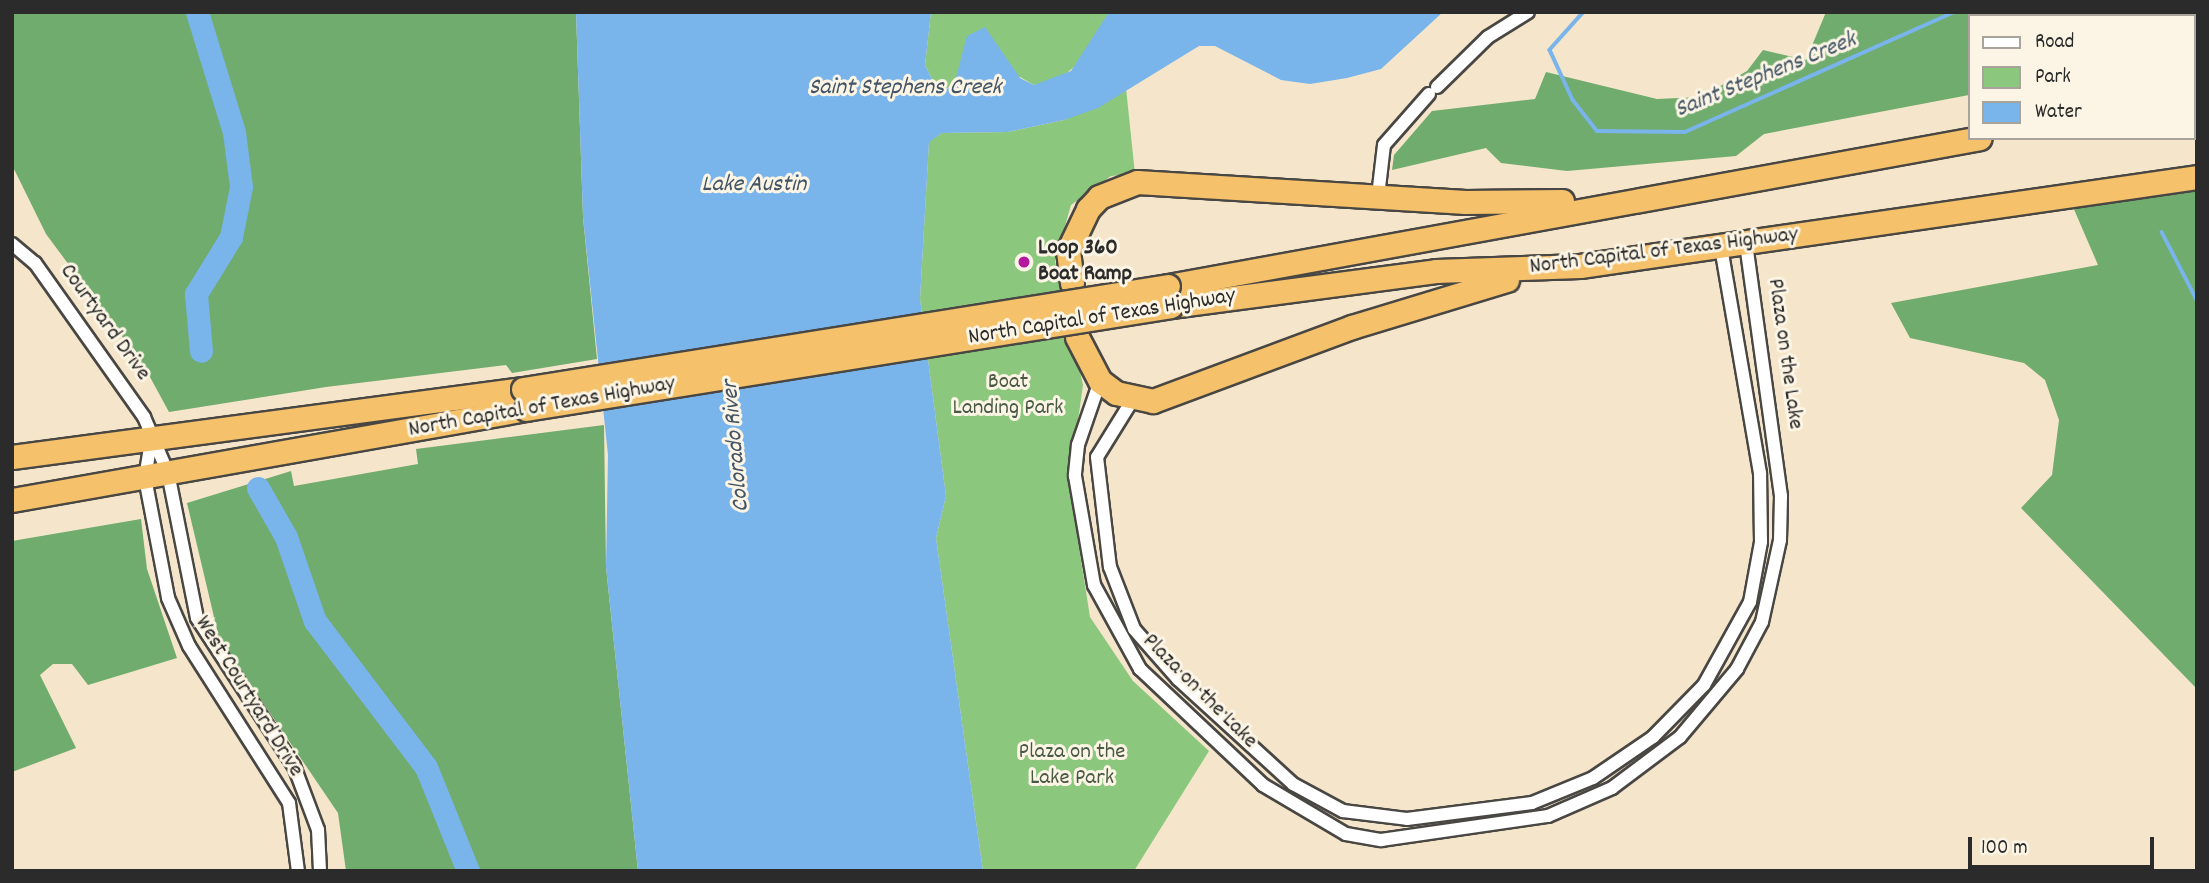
<!DOCTYPE html>
<style>
body{margin:0}
#map{position:relative;width:2209px;height:883px;overflow:hidden;background:#f5e5ca;font-family:Dekko,sans-serif}
div>[style]{position:absolute}
[style*='--x']{left:calc(var(--x)*1px);top:calc(var(--y)*1px);width:calc(var(--w)*1px);rotate:calc(var(--a)*1deg)}
.green>*{inset:0;background:#8bc87e}
.forest>*{inset:0;background:#70ac6d}
.water>*{inset:0;background:#79b4eb}
.stream>*{height:3.5px;margin:-1.75px;padding:0 1.75px;transform-origin:1.75px;border-radius:1.75px;background:#79b4eb}
.river>*{height:23px;margin:-11.5px;padding:0 11.5px;transform-origin:11.5px;border-radius:11.5px;background:#79b4eb}
.roads{filter:drop-shadow(2px 0 #494743) drop-shadow(-2px 0 #494743) drop-shadow(0 2px #494743) drop-shadow(0 -2px #494743)}
.street>*{height:12px;margin:-6px;padding:0 6px;transform-origin:6px;border-radius:6px;background:#fff}
.highway>*{height:23px;margin:-11.5px;padding:0 11.5px;transform-origin:11.5px;border-radius:11.5px;background:#f5c16b}
.bridges{filter:drop-shadow(2px 0 #494743) drop-shadow(-2px 0 #494743) drop-shadow(0 2px #494743) drop-shadow(0 -2px #494743)}
.highway-bridge>*{height:23px;margin:-11.5px;padding:0 11.5px;transform-origin:11.5px;border-radius:11.5px;background:#f5c16b}
.dots>*{width:19px;height:19px;translate:-50% -50%;box-sizing:border-box;border:4px solid #fcf5e5;border-radius:50%}
span{translate:-50% -50%;white-space:nowrap;text-align:center;line-height:1.15;-webkit-text-stroke:6px #fcf5e5;paint-order:stroke}
.poi-label{font-size:23px;color:#2b2b2b;font-weight:700}
.left{translate:0 -50%;text-align:left}
.street-label{font-size:23px;color:#2b2b2b}
.park-label{font-size:23px;color:#485a44}
.water-label{font-size:24px;color:#425465;font-style:italic}
.frame{position:absolute;inset:0;border:14px solid #2b2b2b;pointer-events:none}
.legend{position:absolute;left:1968px;top:14px;width:228px;height:126px;box-sizing:border-box;background:#fcf5e5;border:2px solid #a8a49b;margin:0;padding:9px 12px;list-style:none;font-size:21px;color:#2b2b2b}
.legend li{display:flex;align-items:center;gap:14px;height:35px}
.legend b{width:35px;border:2px solid #a8a49b}
.scale{position:absolute;left:1968px;top:837px;width:186px;height:32px;box-sizing:border-box;border:4px solid #2b2b2b;border-top:0;padding-left:9px;font-size:21px;line-height:24px;white-space:nowrap;color:#2b2b2b;-webkit-text-stroke:5px #fcf5e5;paint-order:stroke}
</style>
<div id="map">
<div class="green">
<i style="clip-path:polygon(931px 12px,1110px 12px,1089px 55px,1058px 80px,1034px 85px,1020px 77px,957px 79px,947px 89px,934px 83px,925px 65px)"></i>
<i style="clip-path:polygon(1126px 88px,1135px 174px,1111px 176px,1071px 205px,1055px 261px,1083px 385px,1069px 484px,1090px 617px,1133px 681px,1209px 751px,1134px 871px,983px 871px,936px 538px,946px 496px,920px 299px,929px 141px,942px 133px,1008px 132px,1064px 120px)"></i>
</div>
<div class="forest">
<i style="clip-path:polygon(12px 12px,576px 12px,583px 217px,597px 359px,512px 373px,506px 365px,326px 387px,169px 412px,144px 366px,46px 234px,12px 165px)"></i>
<i style="clip-path:polygon(1826px 12px,2197px 12px,2197px 52px,2193px 16px,1969px 16px,1969px 95px,1764px 134px,1736px 156px,1567px 171px,1501px 163px,1486px 148px,1392px 170px,1394px 155px,1432px 111px,1535px 99px,1546px 72px,1657px 99px,1701px 97px,1747px 71px,1763px 50px,1806px 60px)"></i>
<i style="clip-path:polygon(2197px 189px,2197px 689px,2021px 508px,2052px 475px,2059px 420px,2045px 380px,2024px 363px,1910px 338px,1891px 303px,2098px 265px,2073px 207px)"></i>
<i style="clip-path:polygon(604px 425px,606px 567px,638px 871px,346px 871px,338px 813px,219px 638px,187px 503px,291px 471px,294px 486px,418px 464px,416px 449px)"></i>
<i style="clip-path:polygon(141px 519px,147px 569px,177px 658px,88px 685px,72px 664px,53px 664px,40px 675px,76px 748px,12px 772px,12px 541px)"></i>
</div>
<div class="water">
<i style="clip-path:polygon(576px 12px,931px 12px,925px 65px,934px 83px,947px 89px,954px 85px,967px 36px,985px 27px,1020px 78px,1034px 85px,1071px 71px,1109px 12px,1443px 12px,1381px 69px,1347px 78px,1310px 84px,1281px 80px,1215px 46px,1199px 46px,1098px 108px,1064px 120px,1008px 132px,942px 133px,929px 142px,920px 299px,946px 496px,936px 538px,983px 871px,638px 871px,606px 567px,608px 455px,583px 217px)"></i>
</div>
<div class="stream">
<i style="--x:1584;--y:12;--w:51;--a:131.8"></i>
<i style="--x:1550;--y:50;--w:55;--a:65.3"></i>
<i style="--x:1573;--y:100;--w:39;--a:52"></i>
<i style="--x:1597;--y:131;--w:88;--a:0.7"></i>
<i style="--x:1685;--y:132;--w:295;--a:-24"></i>
<i style="--x:2097;--y:12;--w:4;--a:76"></i>
<i style="--x:2162;--y:232;--w:76;--a:62.8"></i>
</div>
<div class="river">
<i style="--x:197;--y:12;--w:126;--a:72.9"></i>
<i style="--x:234;--y:132;--w:55;--a:82.7"></i>
<i style="--x:241;--y:187;--w:51;--a:101.3"></i>
<i style="--x:231;--y:237;--w:67;--a:121.6"></i>
<i style="--x:196;--y:294;--w:57;--a:85"></i>
<i style="--x:258;--y:488;--w:56;--a:60.3"></i>
<i style="--x:286;--y:537;--w:89;--a:71"></i>
<i style="--x:315;--y:621;--w:183;--a:52.8"></i>
<i style="--x:426;--y:767;--w:112;--a:68"></i>
</div>
<div class="roads">
<div class="street">
<i style="--x:1437;--y:87;--w:71;--a:-44.4"></i>
<i style="--x:1488;--y:37;--w:47;--a:-32"></i>
<i style="--x:1378;--y:196;--w:51;--a:-83.3"></i>
<i style="--x:1384;--y:145;--w:68;--a:-48.6"></i>
<i style="--x:12;--y:244;--w:30;--a:40"></i>
<i style="--x:35;--y:263;--w:189;--a:54.7"></i>
<i style="--x:144;--y:417;--w:61;--a:66.8"></i>
<i style="--x:168;--y:473;--w:148;--a:78.7"></i>
<i style="--x:197;--y:618;--w:177;--a:56.8"></i>
<i style="--x:294;--y:766;--w:68;--a:69.4"></i>
<i style="--x:318;--y:830;--w:41;--a:87.2"></i>
<i style="--x:1100;--y:381;--w:68;--a:109"></i>
<i style="--x:1078;--y:445;--w:31;--a:96"></i>
<i style="--x:1075;--y:476;--w:111;--a:80.1"></i>
<i style="--x:1094;--y:585;--w:96;--a:61.3"></i>
<i style="--x:1140;--y:669;--w:169;--a:43.3"></i>
<i style="--x:1263;--y:785;--w:96;--a:30.6"></i>
<i style="--x:1346;--y:834;--w:36;--a:10"></i>
<i style="--x:1381;--y:840;--w:169;--a:-8.2"></i>
<i style="--x:1548;--y:816;--w:70;--a:-23.6"></i>
<i style="--x:1612;--y:788;--w:85;--a:-36.9"></i>
<i style="--x:1680;--y:737;--w:89;--a:-50"></i>
<i style="--x:1737;--y:669;--w:53;--a:-62"></i>
<i style="--x:1762;--y:622;--w:84;--a:-77.6"></i>
<i style="--x:1780;--y:540;--w:44;--a:-88.7"></i>
<i style="--x:1781;--y:496;--w:255;--a:-97.9"></i>
<i style="--x:1133;--y:399;--w:68;--a:121.8"></i>
<i style="--x:1097;--y:457;--w:111;--a:83.3"></i>
<i style="--x:1110;--y:567;--w:66;--a:68.8"></i>
<i style="--x:1134;--y:629;--w:67;--a:48.7"></i>
<i style="--x:1178;--y:679;--w:156;--a:42.4"></i>
<i style="--x:1293;--y:784;--w:57;--a:28.4"></i>
<i style="--x:1343;--y:811;--w:64;--a:7.1"></i>
<i style="--x:1407;--y:819;--w:126;--a:-7.3"></i>
<i style="--x:1532;--y:803;--w:66;--a:-22.3"></i>
<i style="--x:1593;--y:778;--w:73;--a:-34.3"></i>
<i style="--x:1653;--y:737;--w:73;--a:-45.6"></i>
<i style="--x:1704;--y:685;--w:95;--a:-61"></i>
<i style="--x:1750;--y:602;--w:61;--a:-79.6"></i>
<i style="--x:1761;--y:542;--w:69;--a:-90.8"></i>
<i style="--x:1760;--y:473;--w:229;--a:-99.8"></i>
<i style="--x:152;--y:435;--w:44;--a:99.2"></i>
<i style="--x:145;--y:478;--w:122;--a:79.1"></i>
<i style="--x:168;--y:598;--w:52;--a:66.4"></i>
<i style="--x:189;--y:646;--w:186;--a:57.5"></i>
<i style="--x:289;--y:803;--w:69;--a:82.5"></i>
</div>
<div class="highway">
<i style="--x:2193;--y:107;--w:4;--a:-14"></i>
<i style="--x:1072;--y:283;--w:32;--a:-97"></i>
<i style="--x:1068;--y:251;--w:47;--a:-64.5"></i>
<i style="--x:1088;--y:209;--w:16;--a:-47"></i>
<i style="--x:1099;--y:197;--w:41;--a:-21.5"></i>
<i style="--x:1137;--y:182;--w:329;--a:3.5"></i>
<i style="--x:1465;--y:202;--w:97;--a:-0.6"></i>
<i style="--x:1168;--y:286;--w:825;--a:-10.33"></i>
<i style="--x:1171;--y:306;--w:267;--a:-7.5"></i>
<i style="--x:1436;--y:271;--w:144;--a:-2"></i>
<i style="--x:1580;--y:266;--w:623;--a:-8.21"></i>
<i style="--x:1077;--y:337;--w:50;--a:62.4"></i>
<i style="--x:1100;--y:381;--w:20;--a:37"></i>
<i style="--x:1116;--y:393;--w:38;--a:12"></i>
<i style="--x:1153;--y:401;--w:212;--a:-20.4"></i>
<i style="--x:1352;--y:327;--w:162;--a:-16.9"></i>
<i style="--x:12;--y:457;--w:516;--a:-7.58"></i>
<i style="--x:12;--y:500;--w:522;--a:-10.04"></i>
</div>
</div>
<div class="bridges">
<div class="highway-bridge">
<i style="--x:523;--y:389;--w:653;--a:-9.07"></i>
<i style="--x:526;--y:409;--w:653;--a:-9.07"></i>
</div>
</div>
<div class="dots">
<i style="left:1024px;top:262px;background:#b5179e"></i>
</div>
<div class="poi-label">
<span class="left" style="left:1038px;top:262px">Loop 360<br>Boat Ramp</span>
</div>
<div class="street-label">
<span style="left:1664px;top:252px;rotate:-7deg">North Capital of Texas Highway</span>
<span style="left:1102px;top:318px;rotate:-9deg">North Capital of Texas Highway</span>
<span style="left:104px;top:323px;rotate:54deg">Courtyard Drive</span>
<span style="left:1784px;top:354px;rotate:82deg">Plaza on the Lake</span>
<span style="left:542px;top:408px;rotate:-10deg">North Capital of Texas Highway</span>
<span style="left:1199px;top:692px;rotate:45deg">Plaza on the Lake</span>
<span style="left:248px;top:697px;rotate:58deg">West Courtyard Drive</span>
</div>
<div class="park-label">
<span style="left:1008px;top:396px">Boat<br>Landing Park</span>
<span style="left:1072px;top:766px">Plaza on the<br>Lake Park</span>
</div>
<div class="water-label">
<span style="left:1766px;top:76px;rotate:-22deg">Saint Stephens Creek</span>
<span style="left:905px;top:89px">Saint Stephens Creek</span>
<span style="left:754px;top:186px">Lake Austin</span>
<span style="left:737px;top:446px;rotate:-95deg">Colorado River</span>
</div>
<div class="frame"></div>
<ul class="legend">
<li><b style="height:9px;background:#fff"></b>Road</li>
<li><b style="height:19px;background:#8bc87e"></b>Park</li>
<li><b style="height:19px;background:#79b4eb"></b>Water</li>
</ul>
<div class="scale">100 m</div>
</div>
